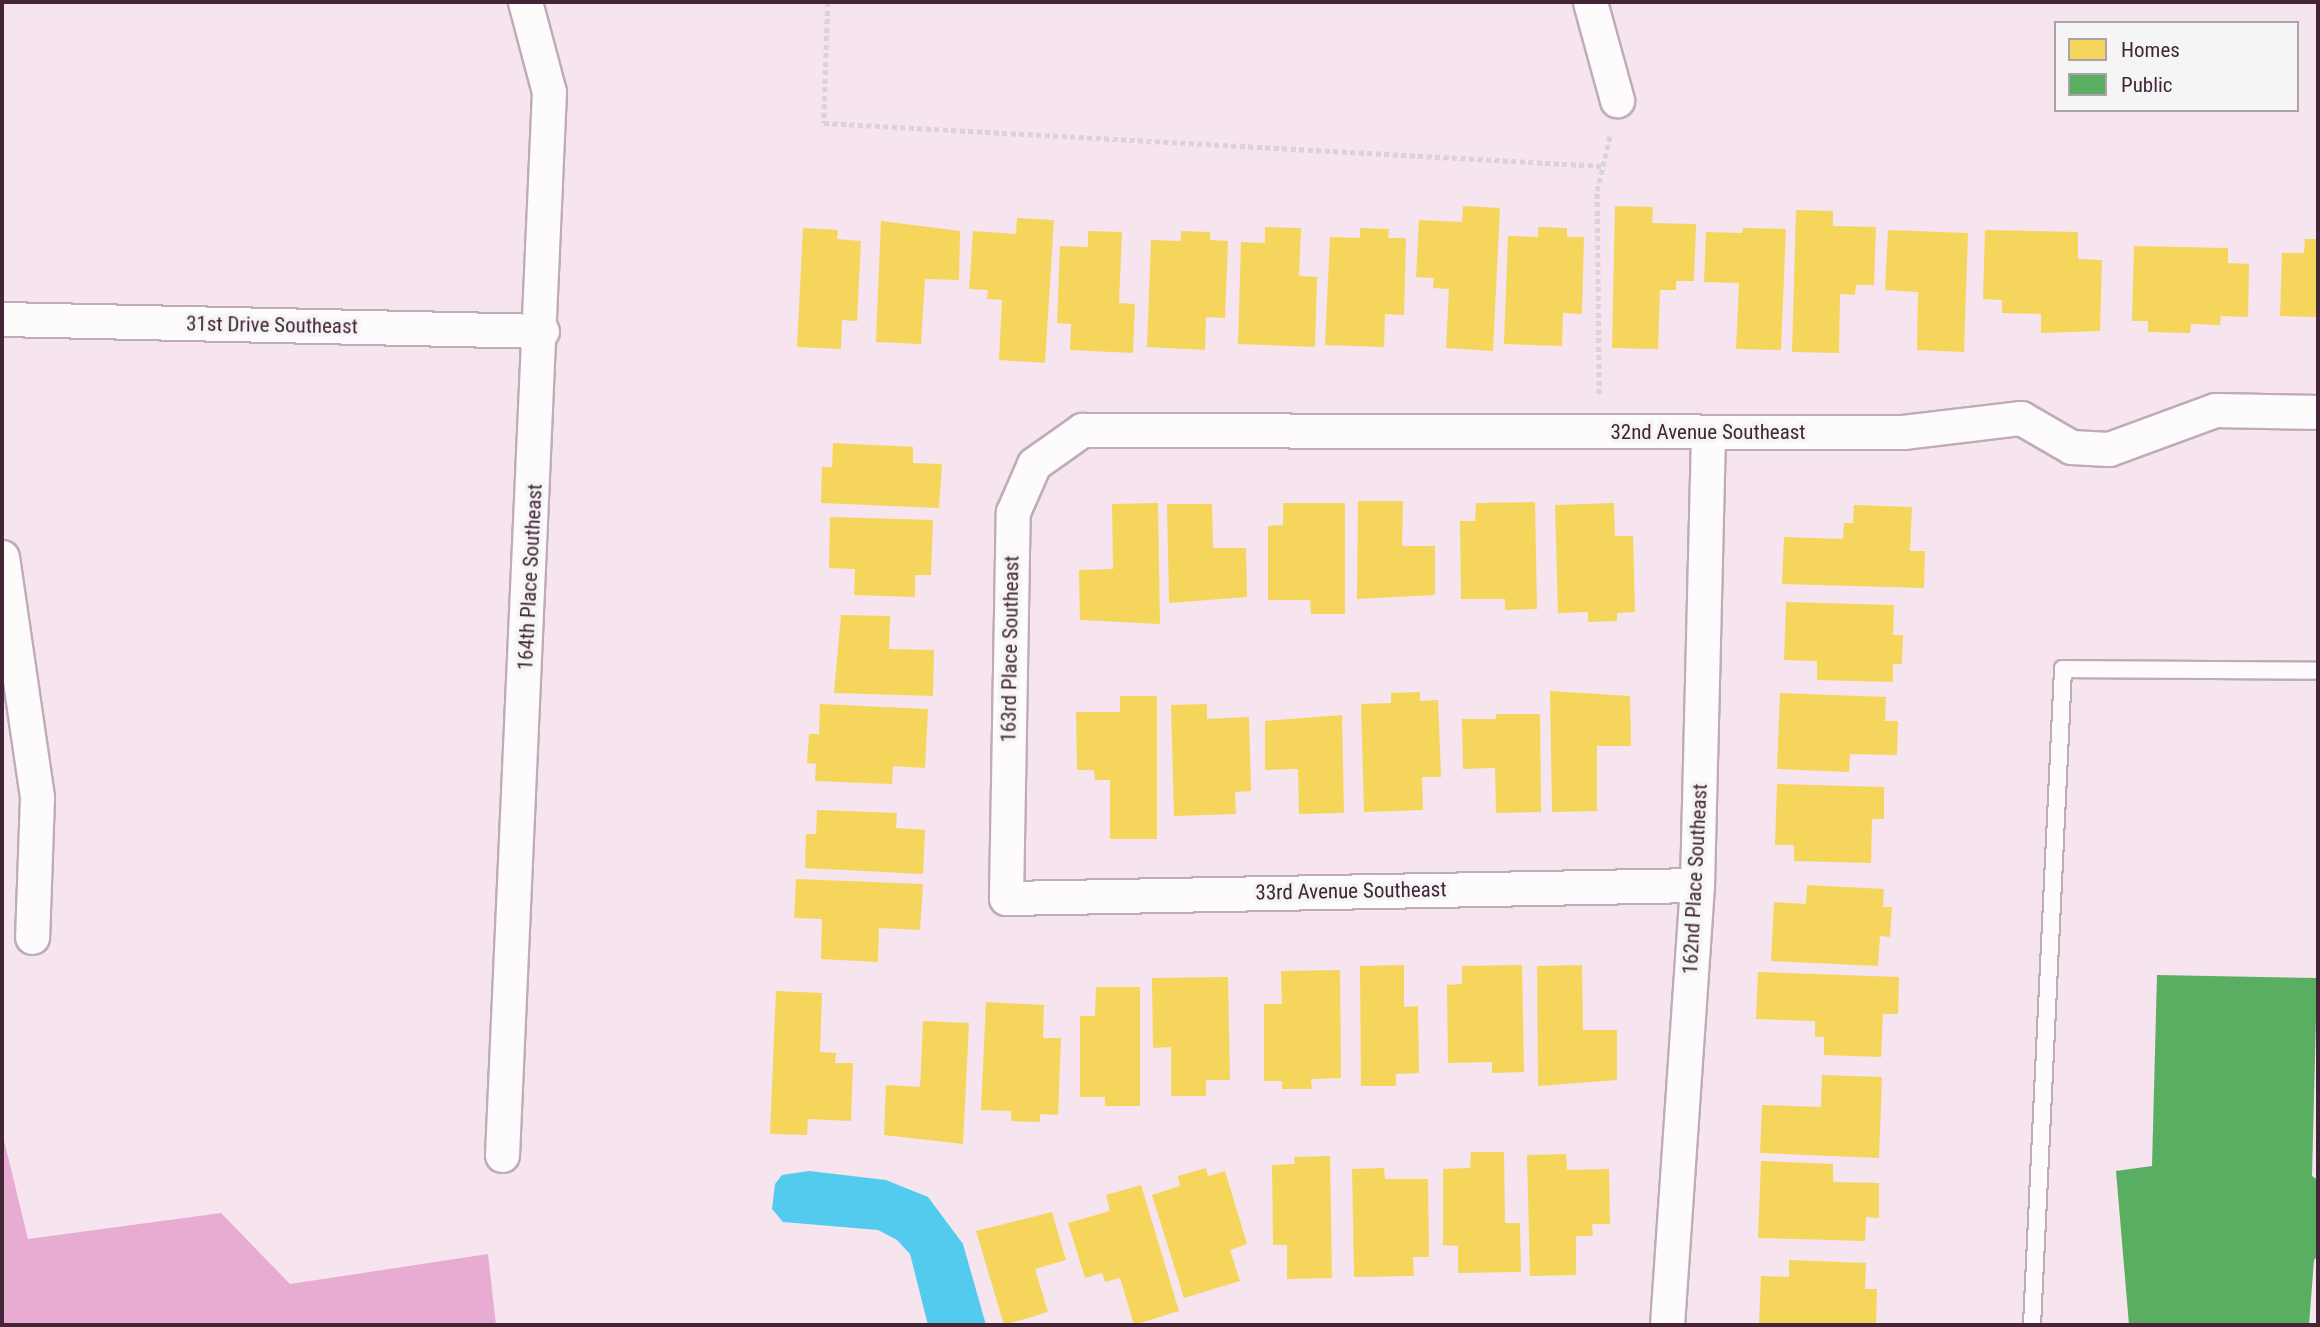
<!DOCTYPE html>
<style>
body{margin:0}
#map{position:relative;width:2320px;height:1327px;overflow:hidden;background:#f6e4ef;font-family:"Roboto Condensed",sans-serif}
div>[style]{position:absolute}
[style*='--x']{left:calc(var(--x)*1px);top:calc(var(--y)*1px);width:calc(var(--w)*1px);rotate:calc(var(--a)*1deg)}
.forest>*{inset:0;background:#e8acd2}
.water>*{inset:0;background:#53cbee}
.homes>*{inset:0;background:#f6d55c}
.public>*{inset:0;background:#5aae61}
.path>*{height:4.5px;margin-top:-2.25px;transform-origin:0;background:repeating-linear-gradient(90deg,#dad3d7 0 5px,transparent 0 8.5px)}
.roads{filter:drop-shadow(2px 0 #c0abb8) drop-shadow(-2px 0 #c0abb8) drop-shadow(0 2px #c0abb8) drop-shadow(0 -2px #c0abb8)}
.service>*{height:16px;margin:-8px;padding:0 8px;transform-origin:8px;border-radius:8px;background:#fefbfd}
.minor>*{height:33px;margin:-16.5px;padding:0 16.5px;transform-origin:16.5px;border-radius:16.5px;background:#fefbfd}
span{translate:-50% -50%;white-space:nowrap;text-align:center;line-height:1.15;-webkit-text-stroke:7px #f5f5f5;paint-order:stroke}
.street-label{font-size:21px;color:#432538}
.frame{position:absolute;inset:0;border:4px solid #432538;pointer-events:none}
.legend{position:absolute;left:2054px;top:21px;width:245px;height:91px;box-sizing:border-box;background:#f5f5f5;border:2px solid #aea2a9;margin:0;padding:9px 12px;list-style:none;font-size:21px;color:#432538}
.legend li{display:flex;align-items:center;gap:14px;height:35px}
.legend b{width:35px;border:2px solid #aea2a9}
</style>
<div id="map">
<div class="forest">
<i style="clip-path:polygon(2px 1132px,28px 1239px,221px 1213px,290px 1284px,488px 1254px,496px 1325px,2px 1325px)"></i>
</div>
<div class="water">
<i style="clip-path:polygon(809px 1171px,886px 1180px,928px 1197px,963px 1244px,986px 1325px,928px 1325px,910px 1254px,897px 1240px,878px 1230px,783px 1222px,772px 1209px,775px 1184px,782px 1175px)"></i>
</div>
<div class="homes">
<i style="clip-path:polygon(1463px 206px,1500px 208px,1493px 351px,1446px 348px,1449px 289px,1433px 288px,1434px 278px,1416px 277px,1419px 220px,1462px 222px)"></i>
<i style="clip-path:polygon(1615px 206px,1653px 207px,1652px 223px,1696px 224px,1694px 281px,1676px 281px,1676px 290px,1660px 290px,1658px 349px,1612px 348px)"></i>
<i style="clip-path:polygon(1796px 210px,1833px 211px,1833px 226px,1876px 227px,1874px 285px,1856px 285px,1855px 295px,1840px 294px,1839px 353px,1792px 352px)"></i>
<i style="clip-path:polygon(1017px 218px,1054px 220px,1045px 363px,999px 360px,1002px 300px,987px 299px,988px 290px,969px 289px,973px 231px,1016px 234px)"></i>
<i style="clip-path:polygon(881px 221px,960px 231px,959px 280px,925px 279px,921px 344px,876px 342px)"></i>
<i style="clip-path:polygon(1265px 227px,1301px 228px,1299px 276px,1317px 277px,1315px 347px,1238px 344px,1241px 242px,1265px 243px)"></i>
<i style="clip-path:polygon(1538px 227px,1567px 228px,1567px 237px,1584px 237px,1582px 314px,1563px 313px,1562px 346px,1504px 344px,1508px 236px,1538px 237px)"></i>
<i style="clip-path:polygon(803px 228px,838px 230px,837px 239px,861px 241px,857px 321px,842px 320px,841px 349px,797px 347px)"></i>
<i style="clip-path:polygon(1360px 228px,1389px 229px,1388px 238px,1406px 238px,1404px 315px,1385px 314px,1384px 347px,1325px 345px,1330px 237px,1360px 238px)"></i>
<i style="clip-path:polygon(1743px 228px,1786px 229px,1781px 350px,1736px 349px,1739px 283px,1704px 282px,1706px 232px,1742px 233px)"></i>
<i style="clip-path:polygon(1888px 230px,1968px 233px,1964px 352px,1917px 350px,1918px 292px,1885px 290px)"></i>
<i style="clip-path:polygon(1985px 230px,2078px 232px,2078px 259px,2102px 260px,2100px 331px,2041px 333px,2041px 314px,2002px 313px,2002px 300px,1983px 299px)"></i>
<i style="clip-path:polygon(1088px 231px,1122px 232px,1119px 303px,1135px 304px,1133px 353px,1070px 350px,1071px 324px,1057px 323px,1060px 246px,1088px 247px)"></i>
<i style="clip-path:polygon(1181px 231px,1210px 232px,1210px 240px,1228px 241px,1225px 318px,1206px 317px,1205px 350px,1147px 347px,1151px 240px,1181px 241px)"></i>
<i style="clip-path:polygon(2305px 239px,2318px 239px,2318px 317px,2280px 316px,2282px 253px,2304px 253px)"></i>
<i style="clip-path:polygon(2134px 246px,2228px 248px,2228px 263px,2249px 264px,2248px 317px,2221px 316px,2220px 325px,2191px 324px,2190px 333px,2148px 332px,2148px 321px,2132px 321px)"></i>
<i style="clip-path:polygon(833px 443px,913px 447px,913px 463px,942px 464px,939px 508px,821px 503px,822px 467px,832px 467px)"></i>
<i style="clip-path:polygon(1358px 501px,1403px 501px,1402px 546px,1435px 546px,1435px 595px,1357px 599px)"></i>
<i style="clip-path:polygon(1535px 502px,1537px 609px,1505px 610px,1505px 599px,1461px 599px,1460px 521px,1475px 521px,1476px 503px)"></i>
<i style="clip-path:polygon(1158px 503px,1160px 624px,1080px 620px,1079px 570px,1113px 569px,1112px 504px)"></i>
<i style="clip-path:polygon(1283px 503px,1345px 503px,1345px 614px,1311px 614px,1310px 600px,1268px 600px,1268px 526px,1283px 525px)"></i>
<i style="clip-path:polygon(1614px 503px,1615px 536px,1633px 536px,1635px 612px,1617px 613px,1617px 621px,1588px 622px,1588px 612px,1558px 613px,1555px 505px)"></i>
<i style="clip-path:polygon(1167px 504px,1212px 504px,1213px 548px,1246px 548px,1247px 597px,1169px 603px)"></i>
<i style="clip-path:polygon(1854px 505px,1912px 507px,1910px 551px,1925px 551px,1924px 588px,1782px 584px,1784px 537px,1843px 539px,1844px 523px,1853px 523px)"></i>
<i style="clip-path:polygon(830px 517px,933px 520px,931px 575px,915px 575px,915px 597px,854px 595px,855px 569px,829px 568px)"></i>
<i style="clip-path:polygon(1786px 602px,1894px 605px,1893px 635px,1903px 635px,1902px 664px,1893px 664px,1893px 682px,1817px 680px,1817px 661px,1784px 660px)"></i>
<i style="clip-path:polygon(841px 615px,890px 616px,889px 649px,934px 650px,933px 696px,834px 693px)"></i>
<i style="clip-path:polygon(1550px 691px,1630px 696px,1631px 746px,1597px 746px,1597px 811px,1552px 812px)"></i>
<i style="clip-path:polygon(1420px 692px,1420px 701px,1438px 700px,1441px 777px,1422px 777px,1423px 810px,1364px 812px,1361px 704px,1391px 703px,1391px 693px)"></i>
<i style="clip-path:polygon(1780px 693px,1886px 697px,1885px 721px,1898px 721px,1897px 755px,1850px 754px,1849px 772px,1777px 769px)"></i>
<i style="clip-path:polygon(1120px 696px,1157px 696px,1157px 839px,1110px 839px,1110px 780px,1095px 780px,1094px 770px,1077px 770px,1076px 712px,1120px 712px)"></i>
<i style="clip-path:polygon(820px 704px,928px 709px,925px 768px,893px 766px,892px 784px,815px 781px,816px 764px,807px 763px,809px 734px,819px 734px)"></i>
<i style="clip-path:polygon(1207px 704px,1207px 719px,1249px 717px,1251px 791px,1235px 792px,1236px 814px,1174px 816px,1171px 705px)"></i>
<i style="clip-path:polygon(1496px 714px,1540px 714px,1541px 812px,1496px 813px,1495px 768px,1463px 769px,1462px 719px,1496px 719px)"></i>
<i style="clip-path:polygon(1342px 715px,1344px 813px,1299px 814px,1298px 769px,1265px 770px,1265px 721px)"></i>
<i style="clip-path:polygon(1777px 784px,1884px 787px,1884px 819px,1872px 819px,1871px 863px,1794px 861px,1794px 845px,1775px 845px)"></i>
<i style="clip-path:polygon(817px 810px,897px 813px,896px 828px,925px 830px,923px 874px,805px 868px,806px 834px,816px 834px)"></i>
<i style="clip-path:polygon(796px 879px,923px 884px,920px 930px,879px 928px,878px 962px,821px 959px,822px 919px,794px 918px)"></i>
<i style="clip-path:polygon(1807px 885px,1884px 889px,1883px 907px,1892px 907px,1890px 937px,1880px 936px,1878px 966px,1771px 961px,1774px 902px,1806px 904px)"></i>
<i style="clip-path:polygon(1404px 965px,1404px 1007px,1418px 1006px,1419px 1073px,1396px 1074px,1396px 1086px,1361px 1086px,1360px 966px)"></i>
<i style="clip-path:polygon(1522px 965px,1524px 1072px,1492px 1073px,1492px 1062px,1448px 1063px,1447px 985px,1462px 984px,1462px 966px)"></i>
<i style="clip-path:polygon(1582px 965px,1583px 1030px,1617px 1030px,1617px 1080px,1538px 1086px,1537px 966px)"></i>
<i style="clip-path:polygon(1340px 970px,1341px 1078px,1311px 1079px,1312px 1089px,1282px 1089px,1282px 1081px,1264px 1081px,1264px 1004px,1282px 1004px,1281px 971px)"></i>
<i style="clip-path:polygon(1758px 972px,1899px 977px,1898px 1014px,1883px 1014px,1881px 1057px,1824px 1055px,1824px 1037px,1815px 1037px,1815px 1021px,1756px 1019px)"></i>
<i style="clip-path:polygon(1228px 977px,1230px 1080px,1206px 1080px,1206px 1096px,1171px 1096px,1171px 1047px,1153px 1048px,1152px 978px)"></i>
<i style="clip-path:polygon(1096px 987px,1140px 987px,1140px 1106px,1105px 1106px,1105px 1097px,1080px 1097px,1080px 1016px,1095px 1016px)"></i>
<i style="clip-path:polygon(776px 991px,822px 993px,820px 1052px,836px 1053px,835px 1063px,853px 1063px,851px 1121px,808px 1119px,807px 1135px,770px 1134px)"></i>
<i style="clip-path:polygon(986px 1002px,1044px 1005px,1043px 1038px,1061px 1038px,1058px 1115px,1040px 1114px,1040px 1122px,1011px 1121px,1011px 1111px,981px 1110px)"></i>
<i style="clip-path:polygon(923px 1021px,969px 1023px,963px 1144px,884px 1135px,886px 1085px,920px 1087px)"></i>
<i style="clip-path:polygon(1822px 1075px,1882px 1077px,1879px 1158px,1760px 1153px,1762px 1105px,1821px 1107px)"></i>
<i style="clip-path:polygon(1471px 1152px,1504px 1152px,1505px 1223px,1520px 1223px,1521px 1272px,1458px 1273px,1458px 1246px,1443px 1245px,1443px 1169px,1470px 1168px)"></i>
<i style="clip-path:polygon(1566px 1154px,1567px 1170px,1609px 1169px,1610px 1224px,1592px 1224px,1593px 1236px,1576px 1236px,1576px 1275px,1530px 1276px,1527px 1155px)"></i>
<i style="clip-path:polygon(1330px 1156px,1332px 1278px,1287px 1279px,1287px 1245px,1273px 1245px,1272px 1165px,1295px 1164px,1294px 1157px)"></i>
<i style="clip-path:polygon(1761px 1161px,1833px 1164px,1833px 1182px,1879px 1183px,1879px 1218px,1866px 1217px,1865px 1241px,1758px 1238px)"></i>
<i style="clip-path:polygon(1206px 1168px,1208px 1176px,1225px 1171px,1247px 1244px,1230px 1250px,1240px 1281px,1184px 1298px,1152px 1195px,1180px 1186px,1178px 1176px)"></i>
<i style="clip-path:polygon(1384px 1168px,1385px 1179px,1428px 1179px,1429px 1257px,1413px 1257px,1414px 1276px,1354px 1277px,1352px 1169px)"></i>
<i style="clip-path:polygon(1141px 1185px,1179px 1311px,1134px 1325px,1120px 1278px,1105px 1282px,1102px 1273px,1085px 1278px,1068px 1223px,1110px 1211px,1106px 1195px)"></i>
<i style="clip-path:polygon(1052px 1212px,1066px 1260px,1035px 1269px,1048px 1312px,1004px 1325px,976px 1231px)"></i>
<i style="clip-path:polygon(1789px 1260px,1866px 1263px,1865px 1289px,1877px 1289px,1876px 1324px,1759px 1325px,1761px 1276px,1789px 1277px)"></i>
</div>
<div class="public">
<i style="clip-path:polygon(2157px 975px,2317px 978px,2312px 1176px,2318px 1180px,2318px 1256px,2314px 1260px,2309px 1325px,2129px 1325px,2116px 1171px,2152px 1166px)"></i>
</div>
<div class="path">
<i style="--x:828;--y:2;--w:121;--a:91.9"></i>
<i style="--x:824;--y:123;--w:780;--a:3.16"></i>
<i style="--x:1599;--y:394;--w:203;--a:-90.6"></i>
<i style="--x:1597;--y:191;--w:57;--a:-76.9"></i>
</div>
<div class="roads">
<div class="service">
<i style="--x:2032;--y:1325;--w:657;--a:-87.29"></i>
<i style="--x:2063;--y:669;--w:255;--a:0.4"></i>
</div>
<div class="minor">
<i style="--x:1590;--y:2;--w:102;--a:74.6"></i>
<i style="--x:2;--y:319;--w:540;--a:1.27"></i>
<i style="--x:2;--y:557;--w:243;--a:81.7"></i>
<i style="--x:37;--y:797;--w:140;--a:92"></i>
<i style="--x:1697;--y:885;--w:691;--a:178.92"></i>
<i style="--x:1006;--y:898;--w:386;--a:-89"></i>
<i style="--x:1013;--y:512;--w:52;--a:-66.4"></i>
<i style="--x:1034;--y:464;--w:59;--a:-35.3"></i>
<i style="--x:1082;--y:430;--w:821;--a:0.14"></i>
<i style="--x:1903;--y:432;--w:119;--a:-6.8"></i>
<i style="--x:2021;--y:418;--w:58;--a:30.1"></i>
<i style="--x:2071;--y:447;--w:38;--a:3"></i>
<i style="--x:2109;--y:449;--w:113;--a:-20.2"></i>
<i style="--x:2215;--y:410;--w:103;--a:1.1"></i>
<i style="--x:502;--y:1155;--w:1064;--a:-87.47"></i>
<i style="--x:549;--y:92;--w:93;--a:-104.9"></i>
<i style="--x:1667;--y:1325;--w:441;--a:-86.1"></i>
<i style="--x:1697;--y:885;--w:453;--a:-88.6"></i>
</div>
</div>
<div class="street-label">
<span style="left:272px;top:325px;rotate:1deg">31st Drive Southeast</span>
<span style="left:1708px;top:432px">32nd Avenue Southeast</span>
<span style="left:530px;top:577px;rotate:-87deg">164th Place Southeast</span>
<span style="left:1010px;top:649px;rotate:-89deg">163rd Place Southeast</span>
<span style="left:1695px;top:879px;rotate:-87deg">162nd Place Southeast</span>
<span style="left:1351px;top:891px;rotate:-1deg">33rd Avenue Southeast</span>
</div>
<div class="frame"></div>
<ul class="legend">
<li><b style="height:19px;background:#f6d55c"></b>Homes</li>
<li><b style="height:19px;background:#5aae61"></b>Public</li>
</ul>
</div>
